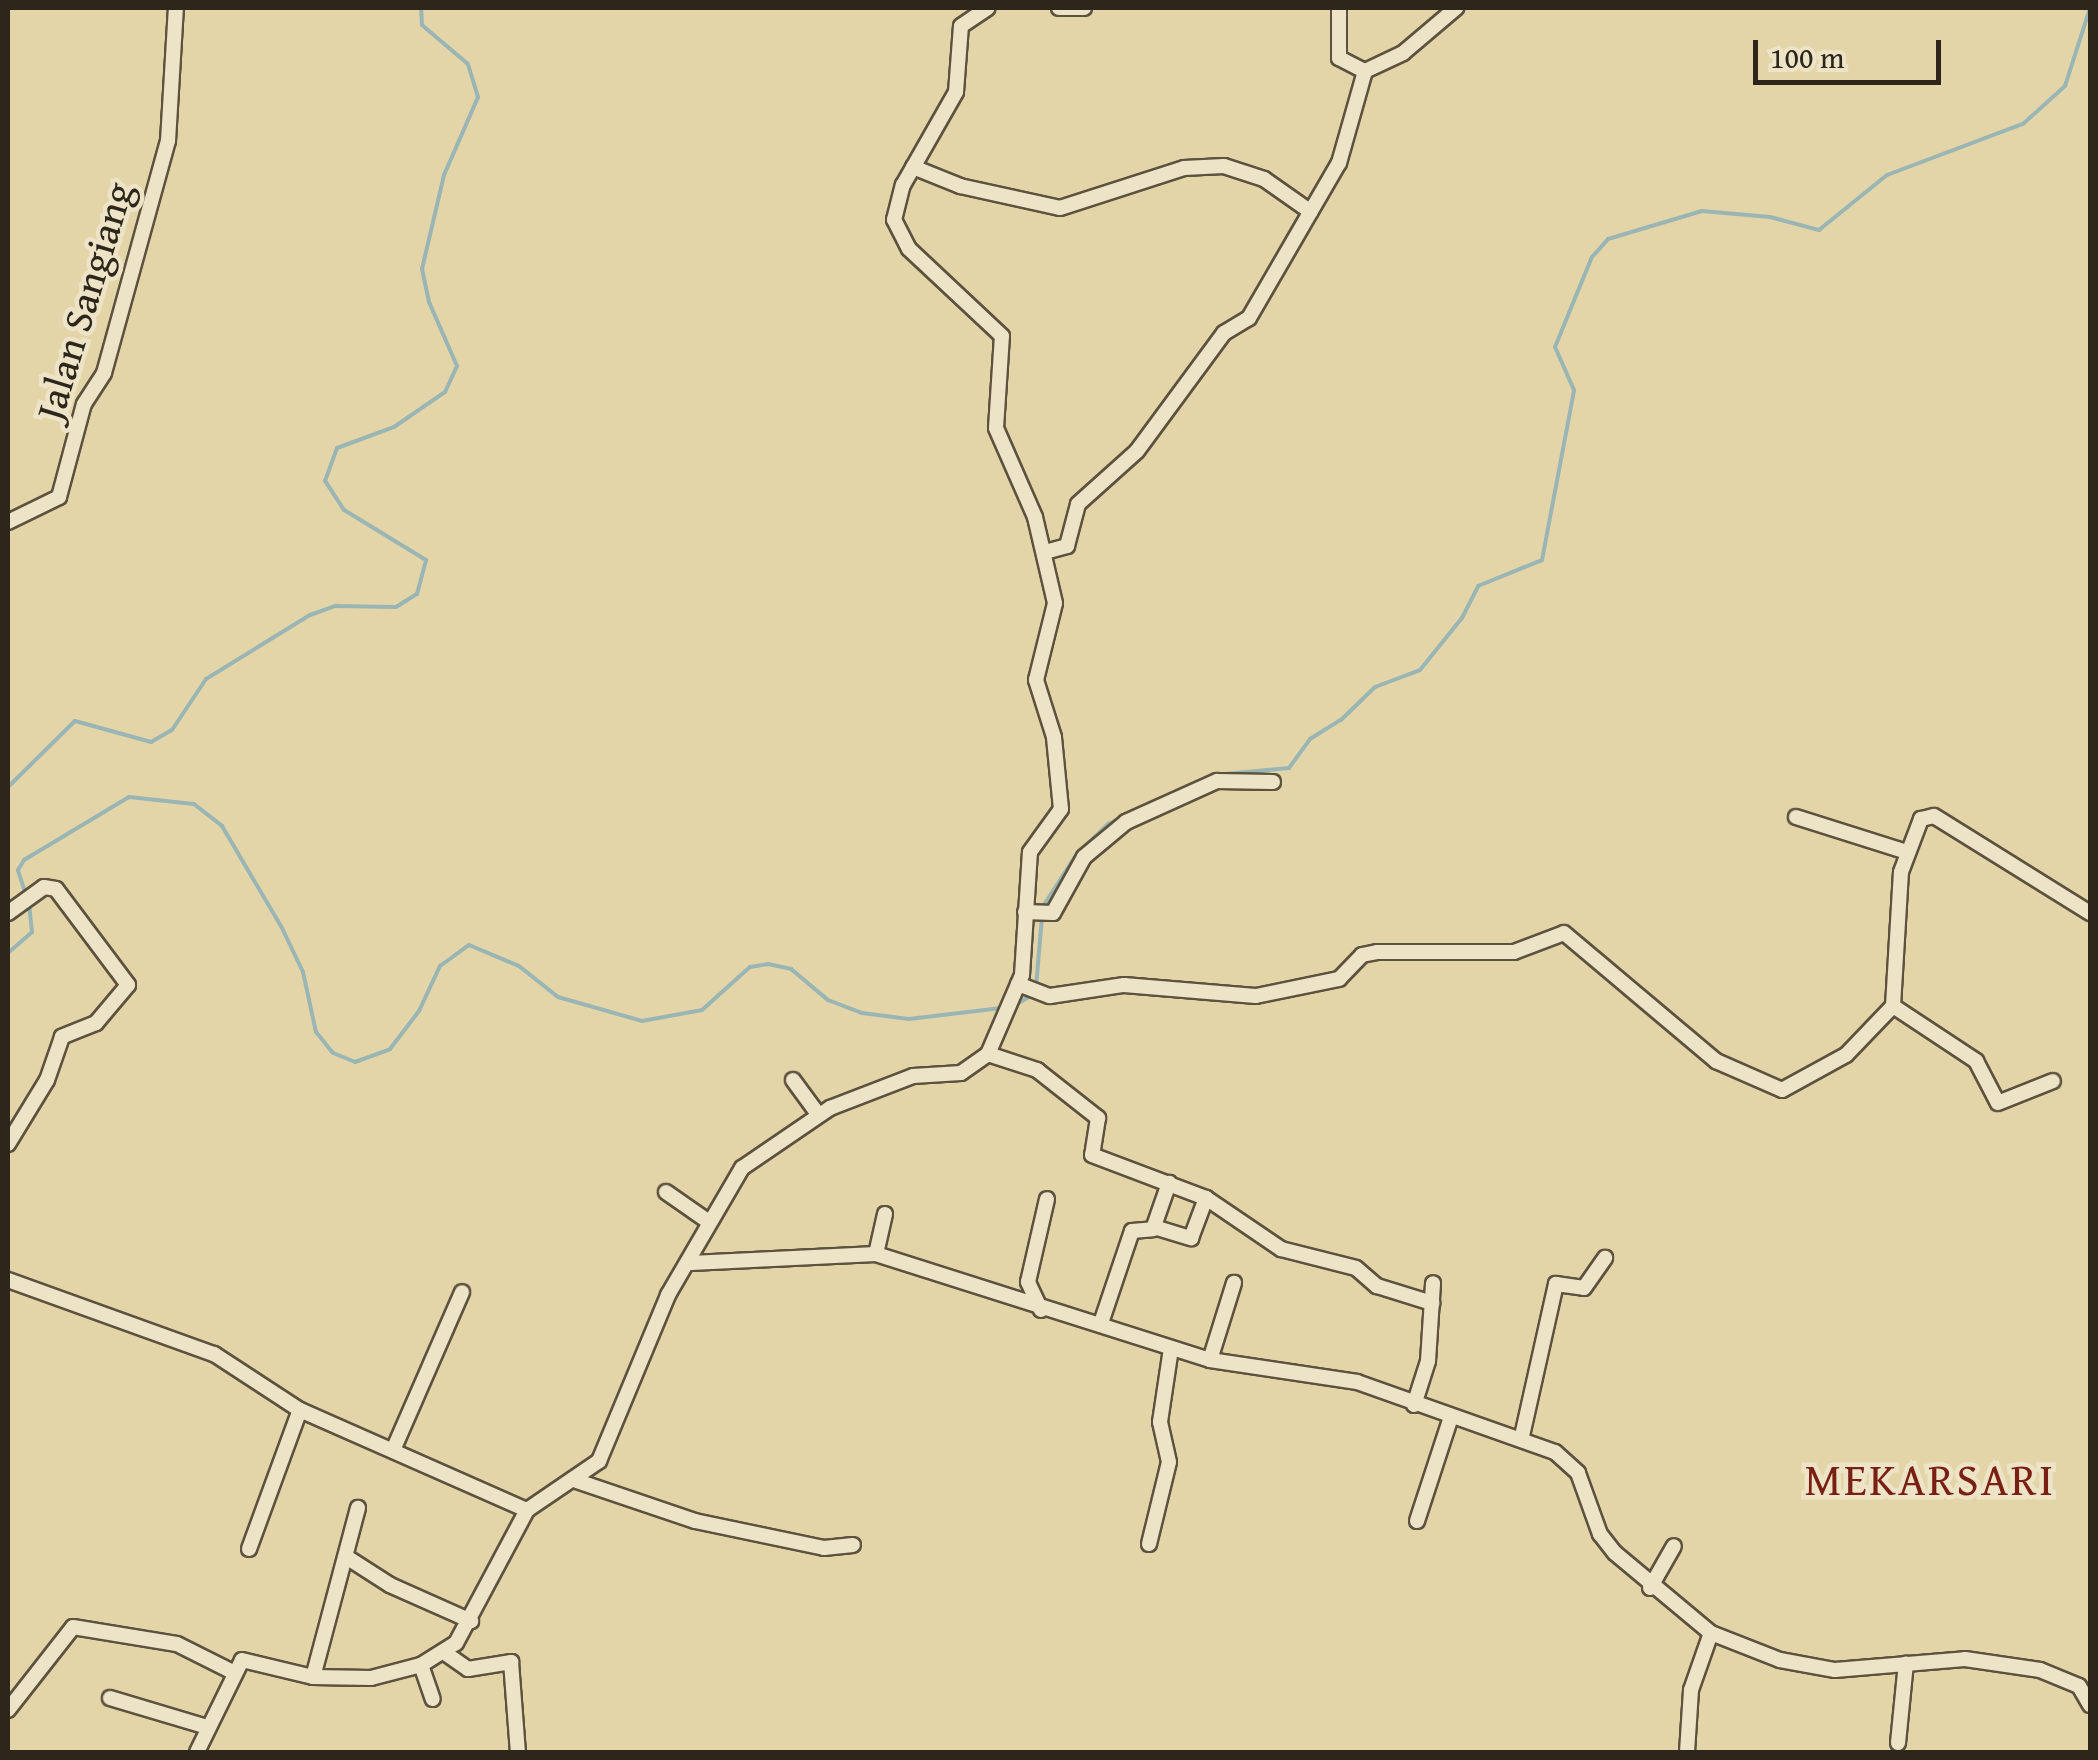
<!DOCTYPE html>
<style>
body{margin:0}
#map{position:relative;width:2098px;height:1760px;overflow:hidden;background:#e4d5a9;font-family:"Gentium Book Plus",serif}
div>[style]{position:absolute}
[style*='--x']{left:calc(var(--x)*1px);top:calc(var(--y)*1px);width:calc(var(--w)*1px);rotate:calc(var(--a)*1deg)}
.stream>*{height:4px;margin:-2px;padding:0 2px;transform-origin:2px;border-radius:2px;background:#9ab6b4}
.roads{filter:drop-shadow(2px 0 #5c523e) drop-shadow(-2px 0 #5c523e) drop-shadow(0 2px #5c523e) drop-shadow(0 -2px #5c523e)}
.minor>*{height:14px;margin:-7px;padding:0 7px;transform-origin:7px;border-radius:7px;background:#ede4c7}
span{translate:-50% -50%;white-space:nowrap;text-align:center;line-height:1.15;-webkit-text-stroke:9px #ede4c7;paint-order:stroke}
.street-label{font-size:40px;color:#2e261b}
.quarter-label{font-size:45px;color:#7a1f14;letter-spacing:2.5px}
.frame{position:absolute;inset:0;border:10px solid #2e261b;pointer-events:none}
.scale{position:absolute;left:1753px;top:40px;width:188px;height:45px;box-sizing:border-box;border:5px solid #2e261b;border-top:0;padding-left:12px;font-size:30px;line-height:35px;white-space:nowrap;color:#2e261b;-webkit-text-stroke:8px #ede4c7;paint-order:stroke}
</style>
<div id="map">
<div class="stream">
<i style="--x:1214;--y:775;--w:75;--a:-5.3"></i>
<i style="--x:1289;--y:768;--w:36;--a:-54"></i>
<i style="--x:1310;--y:739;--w:36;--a:-32"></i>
<i style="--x:1341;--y:720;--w:47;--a:-44.1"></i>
<i style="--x:1375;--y:687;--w:48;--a:-20.7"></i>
<i style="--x:1420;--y:670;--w:67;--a:-51.1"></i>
<i style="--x:1462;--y:618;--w:36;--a:-63"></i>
<i style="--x:1478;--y:586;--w:69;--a:-22.1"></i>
<i style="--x:1542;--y:560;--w:173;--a:-79.3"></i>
<i style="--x:1574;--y:390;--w:47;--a:-113.8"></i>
<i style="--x:1555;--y:347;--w:97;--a:-67.7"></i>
<i style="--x:1592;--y:257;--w:24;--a:-48"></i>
<i style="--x:1608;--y:239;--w:98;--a:-16.6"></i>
<i style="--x:1702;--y:211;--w:68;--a:5"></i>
<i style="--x:1770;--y:217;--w:51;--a:14.9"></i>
<i style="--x:1819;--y:230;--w:87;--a:-39"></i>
<i style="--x:1887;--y:175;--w:145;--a:-20.6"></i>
<i style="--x:2023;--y:124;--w:57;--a:-42.1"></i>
<i style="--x:2065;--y:86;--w:82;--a:-72.2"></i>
<i style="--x:8;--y:787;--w:94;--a:-44.6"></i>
<i style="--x:75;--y:721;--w:79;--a:15.4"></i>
<i style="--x:151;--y:742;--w:24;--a:-30"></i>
<i style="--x:172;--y:730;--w:61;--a:-56.3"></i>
<i style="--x:206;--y:679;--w:122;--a:-31.6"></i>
<i style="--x:310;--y:615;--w:27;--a:-20"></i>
<i style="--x:335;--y:606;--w:61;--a:0.9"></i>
<i style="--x:396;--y:607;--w:25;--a:-32"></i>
<i style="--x:417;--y:594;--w:35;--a:-75"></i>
<i style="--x:426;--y:560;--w:96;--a:-148.6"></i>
<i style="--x:344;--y:510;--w:35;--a:-123"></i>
<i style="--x:325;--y:481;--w:35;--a:-70"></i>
<i style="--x:337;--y:448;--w:61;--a:-20.2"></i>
<i style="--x:394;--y:427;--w:62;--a:-34.5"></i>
<i style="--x:445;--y:392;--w:29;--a:-65"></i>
<i style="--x:457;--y:366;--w:70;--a:-113.6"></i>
<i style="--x:429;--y:302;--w:34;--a:-102"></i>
<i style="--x:422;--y:269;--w:97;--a:-76.8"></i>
<i style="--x:444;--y:175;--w:85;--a:-66.4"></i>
<i style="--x:478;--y:97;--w:34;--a:-107"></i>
<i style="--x:468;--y:64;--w:60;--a:-139.7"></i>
<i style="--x:422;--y:25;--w:17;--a:-93"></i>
<i style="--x:26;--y:895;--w:26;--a:-108"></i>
<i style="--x:18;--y:870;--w:12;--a:-59"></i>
<i style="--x:24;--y:860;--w:122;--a:-31"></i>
<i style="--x:129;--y:797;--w:65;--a:6.1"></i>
<i style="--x:194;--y:804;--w:36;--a:38"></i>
<i style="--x:222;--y:826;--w:116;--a:59.5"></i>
<i style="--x:281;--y:926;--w:51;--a:64.4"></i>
<i style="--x:303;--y:972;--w:61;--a:77.8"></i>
<i style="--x:316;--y:1032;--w:27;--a:51"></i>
<i style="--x:333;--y:1053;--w:24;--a:22"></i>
<i style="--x:355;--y:1062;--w:37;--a:-20"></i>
<i style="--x:390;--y:1049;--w:48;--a:-52.7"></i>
<i style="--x:419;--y:1011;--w:50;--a:-65"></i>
<i style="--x:440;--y:966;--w:36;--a:-36"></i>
<i style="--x:469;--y:945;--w:54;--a:22.8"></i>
<i style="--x:519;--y:966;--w:50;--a:38.5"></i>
<i style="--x:558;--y:997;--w:87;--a:15.9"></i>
<i style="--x:642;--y:1021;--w:61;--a:-10.4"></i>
<i style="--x:702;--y:1010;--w:64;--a:-41.9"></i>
<i style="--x:750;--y:967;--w:18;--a:-9"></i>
<i style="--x:768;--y:964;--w:24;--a:12"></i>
<i style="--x:791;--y:969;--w:48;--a:40"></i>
<i style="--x:828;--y:1000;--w:36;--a:21"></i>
<i style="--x:862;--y:1013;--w:47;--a:7.3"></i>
<i style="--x:909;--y:1019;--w:93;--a:-6.8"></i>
<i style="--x:1042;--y:908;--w:63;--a:-57.3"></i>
<i style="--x:1076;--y:855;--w:45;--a:-44.1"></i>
<i style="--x:1108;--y:824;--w:38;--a:-25"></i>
<i style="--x:8;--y:953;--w:32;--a:-41"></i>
<i style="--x:32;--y:932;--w:28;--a:-96"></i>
<i style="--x:1036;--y:987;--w:70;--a:-85.1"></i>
<i style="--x:1015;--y:1005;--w:20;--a:-30"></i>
</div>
<div class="roads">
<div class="minor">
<i style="--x:1059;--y:8;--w:25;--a:0"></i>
<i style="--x:1339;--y:8;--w:50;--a:90"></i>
<i style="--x:1339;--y:58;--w:29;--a:27"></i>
<i style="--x:1365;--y:71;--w:42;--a:-25.3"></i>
<i style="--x:1403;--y:53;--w:70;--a:-40.3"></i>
<i style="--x:913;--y:167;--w:51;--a:22"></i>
<i style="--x:960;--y:186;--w:102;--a:12.4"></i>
<i style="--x:1060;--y:208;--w:130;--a:-17.9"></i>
<i style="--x:1184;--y:168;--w:40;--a:-2.9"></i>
<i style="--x:1224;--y:166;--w:42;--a:18"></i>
<i style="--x:1264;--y:179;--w:57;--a:35.1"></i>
<i style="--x:8;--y:522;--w:57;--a:-26.1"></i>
<i style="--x:59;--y:497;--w:96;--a:-75"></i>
<i style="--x:84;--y:404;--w:37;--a:-57"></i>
<i style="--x:104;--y:373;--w:241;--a:-74.6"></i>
<i style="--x:168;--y:141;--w:133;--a:-86.6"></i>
<i style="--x:1045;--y:552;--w:23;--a:-15"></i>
<i style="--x:1067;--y:546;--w:43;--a:-75.3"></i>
<i style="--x:1078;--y:504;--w:79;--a:-41.9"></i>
<i style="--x:1137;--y:451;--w:147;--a:-53.6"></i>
<i style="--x:1224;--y:333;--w:29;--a:-31"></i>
<i style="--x:1249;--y:318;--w:179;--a:-59.9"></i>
<i style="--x:1339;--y:163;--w:96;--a:-74.2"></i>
<i style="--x:1796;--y:817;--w:113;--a:17.5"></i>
<i style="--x:1025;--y:912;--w:28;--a:2"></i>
<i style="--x:1053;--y:913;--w:64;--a:-61"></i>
<i style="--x:1084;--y:857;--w:55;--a:-39.8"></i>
<i style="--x:1126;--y:822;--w:100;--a:-24.3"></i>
<i style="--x:1217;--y:781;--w:56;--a:1"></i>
<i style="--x:8;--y:913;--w:44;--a:-35.8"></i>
<i style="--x:44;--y:887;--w:12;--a:9"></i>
<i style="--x:56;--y:889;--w:120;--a:53.1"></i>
<i style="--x:128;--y:985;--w:50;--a:130.1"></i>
<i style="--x:96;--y:1023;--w:37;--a:158"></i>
<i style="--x:62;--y:1037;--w:46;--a:109.2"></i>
<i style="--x:47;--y:1080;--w:75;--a:121.4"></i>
<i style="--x:1018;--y:984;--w:34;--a:21"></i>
<i style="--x:1050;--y:996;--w:75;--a:-8.5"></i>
<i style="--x:1124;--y:985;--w:132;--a:4.8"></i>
<i style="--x:1256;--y:996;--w:85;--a:-11.6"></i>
<i style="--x:1339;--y:979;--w:33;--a:-46"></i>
<i style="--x:1362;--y:955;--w:15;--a:-11"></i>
<i style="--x:1377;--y:952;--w:137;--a:0"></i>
<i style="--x:1514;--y:952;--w:53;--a:-20.8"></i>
<i style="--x:1564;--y:933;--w:199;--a:40.1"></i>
<i style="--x:1716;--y:1061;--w:72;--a:23.7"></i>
<i style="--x:1782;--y:1090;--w:73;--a:-28.7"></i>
<i style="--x:1846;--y:1055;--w:68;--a:-46.2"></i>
<i style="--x:1893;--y:1006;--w:134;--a:-86.6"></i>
<i style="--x:1901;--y:872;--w:57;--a:-69.3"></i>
<i style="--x:1921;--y:819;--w:13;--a:-13"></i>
<i style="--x:1934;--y:816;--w:184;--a:31.9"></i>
<i style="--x:1893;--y:1006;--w:100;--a:33.5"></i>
<i style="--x:1976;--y:1061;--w:47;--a:62.4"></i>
<i style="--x:1998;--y:1103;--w:59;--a:-21.8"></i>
<i style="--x:988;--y:1054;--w:52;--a:18.1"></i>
<i style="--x:1037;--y:1070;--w:78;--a:38.2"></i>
<i style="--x:1098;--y:1118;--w:37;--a:99"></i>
<i style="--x:1092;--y:1155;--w:122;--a:20.7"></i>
<i style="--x:1206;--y:1198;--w:91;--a:34.2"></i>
<i style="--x:1281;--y:1249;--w:77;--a:14.2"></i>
<i style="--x:1356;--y:1268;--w:28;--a:41"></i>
<i style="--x:1377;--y:1286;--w:58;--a:17.2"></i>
<i style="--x:793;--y:1080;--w:42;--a:53.7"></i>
<i style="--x:666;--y:1192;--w:52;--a:34.9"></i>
<i style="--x:1154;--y:1227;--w:39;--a:17"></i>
<i style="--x:1191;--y:1238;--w:43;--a:-69.4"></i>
<i style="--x:876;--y:1254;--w:41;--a:-77.3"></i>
<i style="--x:691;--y:1263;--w:185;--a:-2.8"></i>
<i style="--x:876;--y:1254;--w:350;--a:17.6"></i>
<i style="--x:1210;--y:1360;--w:149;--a:8.5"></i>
<i style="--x:1357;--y:1382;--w:210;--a:19.5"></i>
<i style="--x:1555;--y:1452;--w:31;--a:42"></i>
<i style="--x:1578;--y:1473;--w:65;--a:70.2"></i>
<i style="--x:1600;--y:1534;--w:24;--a:52"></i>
<i style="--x:1615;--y:1553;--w:125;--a:39.8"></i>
<i style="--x:1711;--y:1633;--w:74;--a:21.4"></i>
<i style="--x:1780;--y:1660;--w:56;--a:10.3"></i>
<i style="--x:1835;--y:1670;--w:130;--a:-4.8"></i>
<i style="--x:1965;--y:1659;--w:76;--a:8.3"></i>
<i style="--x:2040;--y:1670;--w:42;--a:22.3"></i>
<i style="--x:2079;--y:1686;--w:22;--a:60"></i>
<i style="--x:8;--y:1280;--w:219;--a:19.8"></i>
<i style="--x:214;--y:1354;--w:103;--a:33.1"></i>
<i style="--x:300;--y:1410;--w:248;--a:23.8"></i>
<i style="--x:1041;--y:1310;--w:31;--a:-115"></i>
<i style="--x:1028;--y:1282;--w:85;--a:-77.1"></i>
<i style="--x:1101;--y:1323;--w:97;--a:-71.4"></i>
<i style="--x:1132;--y:1231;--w:21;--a:-5"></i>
<i style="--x:1153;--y:1229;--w:49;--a:-70.8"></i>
<i style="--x:1210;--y:1360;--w:81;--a:-72.7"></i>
<i style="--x:1414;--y:1405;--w:46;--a:-72.3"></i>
<i style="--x:1428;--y:1361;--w:78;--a:-86.3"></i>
<i style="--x:1522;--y:1436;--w:156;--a:-77.4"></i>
<i style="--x:1556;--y:1284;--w:28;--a:8"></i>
<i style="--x:1584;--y:1288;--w:37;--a:-55"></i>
<i style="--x:394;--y:1448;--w:170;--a:-66.4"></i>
<i style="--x:577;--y:1481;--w:125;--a:18.7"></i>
<i style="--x:695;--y:1521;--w:132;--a:11.8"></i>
<i style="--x:824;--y:1548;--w:29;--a:-6"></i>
<i style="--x:1417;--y:1521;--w:109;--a:-71.9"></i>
<i style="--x:1149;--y:1544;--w:84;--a:-76.3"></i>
<i style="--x:1169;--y:1462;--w:41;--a:-102.7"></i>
<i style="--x:1160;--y:1422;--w:75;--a:-81.5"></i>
<i style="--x:249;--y:1549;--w:148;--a:-69.9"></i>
<i style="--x:348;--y:1558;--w:50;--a:32.7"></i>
<i style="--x:390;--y:1585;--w:89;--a:24"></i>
<i style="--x:1650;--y:1588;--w:48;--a:-60.3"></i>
<i style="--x:445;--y:1653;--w:28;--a:35"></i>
<i style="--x:468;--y:1669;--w:44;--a:-9.2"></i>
<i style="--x:511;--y:1662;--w:90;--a:85.6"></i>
<i style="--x:421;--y:1665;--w:36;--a:71"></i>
<i style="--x:313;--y:1677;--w:175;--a:-75.1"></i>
<i style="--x:110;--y:1698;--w:101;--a:16.6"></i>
<i style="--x:8;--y:1710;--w:105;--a:-51.9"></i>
<i style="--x:73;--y:1627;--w:105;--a:9.3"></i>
<i style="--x:177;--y:1644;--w:63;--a:26.6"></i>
<i style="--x:1898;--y:1743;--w:80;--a:-84.3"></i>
<i style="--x:197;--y:1752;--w:102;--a:-63.9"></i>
<i style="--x:242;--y:1660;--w:73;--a:13.5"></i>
<i style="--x:313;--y:1677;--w:58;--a:1"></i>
<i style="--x:371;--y:1678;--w:52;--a:-14.6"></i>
<i style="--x:421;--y:1665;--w:41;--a:-32.2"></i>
<i style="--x:456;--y:1643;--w:151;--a:-61.9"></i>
<i style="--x:527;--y:1510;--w:87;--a:-34.2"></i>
<i style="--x:599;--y:1461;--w:180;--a:-67.4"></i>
<i style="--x:668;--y:1295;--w:147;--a:-59.8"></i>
<i style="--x:742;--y:1168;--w:107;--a:-34.3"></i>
<i style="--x:830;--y:1108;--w:89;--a:-21.1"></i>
<i style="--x:913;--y:1076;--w:48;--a:-3.6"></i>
<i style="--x:961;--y:1073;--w:33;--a:-35"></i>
<i style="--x:988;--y:1054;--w:86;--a:-66.7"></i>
<i style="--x:1022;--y:975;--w:123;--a:-86.3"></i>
<i style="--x:1030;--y:852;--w:53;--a:-54.2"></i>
<i style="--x:1061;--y:809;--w:72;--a:-95.6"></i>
<i style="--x:1054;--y:737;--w:60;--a:-107.5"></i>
<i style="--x:1036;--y:680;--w:79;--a:-76.1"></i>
<i style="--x:1055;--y:603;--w:88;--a:-103.1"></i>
<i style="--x:1035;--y:517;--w:97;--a:-113.7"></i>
<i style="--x:996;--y:428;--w:92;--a:-86.3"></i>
<i style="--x:1002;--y:336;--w:127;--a:-136.9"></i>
<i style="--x:909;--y:249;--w:33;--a:-117"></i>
<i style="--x:894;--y:220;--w:36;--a:-76"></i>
<i style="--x:903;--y:185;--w:107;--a:-60.3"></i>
<i style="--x:956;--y:92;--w:66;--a:-85.7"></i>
<i style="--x:961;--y:26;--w:32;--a:-34"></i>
<i style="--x:1687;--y:1752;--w:62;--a:-86.3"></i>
<i style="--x:1691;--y:1690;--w:60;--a:-70.7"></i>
</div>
</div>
<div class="street-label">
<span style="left:84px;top:301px;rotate:-73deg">Jalan Sangiang</span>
</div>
<div class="quarter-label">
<span style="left:1930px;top:1479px">MEKARSARI</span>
</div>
<div class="frame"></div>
<div class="scale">100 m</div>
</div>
